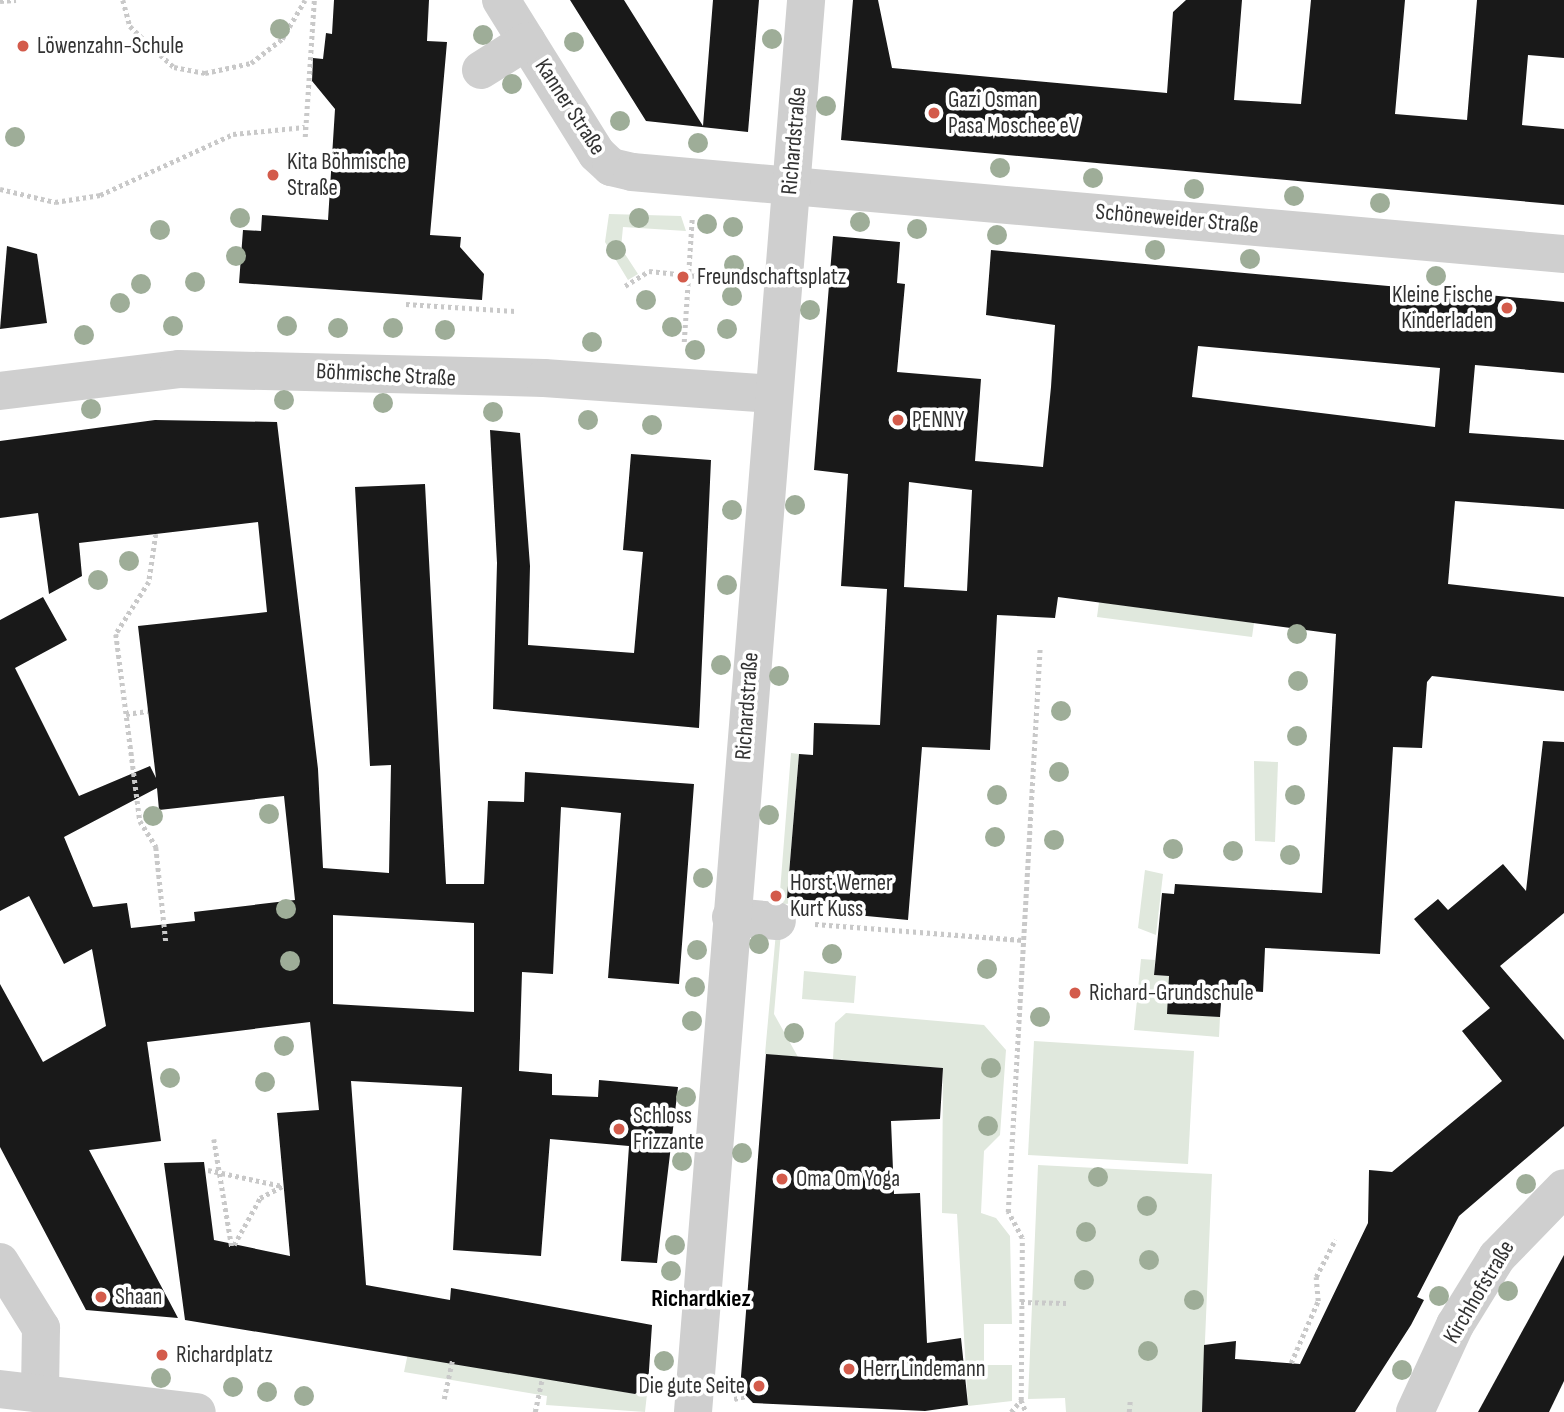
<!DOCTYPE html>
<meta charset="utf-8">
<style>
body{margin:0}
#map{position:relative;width:1564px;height:1412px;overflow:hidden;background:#fff;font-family:"Sofia Sans Condensed",sans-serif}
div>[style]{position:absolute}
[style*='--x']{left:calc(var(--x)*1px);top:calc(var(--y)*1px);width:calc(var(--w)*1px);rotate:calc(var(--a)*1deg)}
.green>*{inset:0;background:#e0e8dd}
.building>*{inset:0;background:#191919}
.path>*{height:4.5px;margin-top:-2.25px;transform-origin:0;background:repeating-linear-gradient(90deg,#c9c9c9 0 3.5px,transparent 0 7px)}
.minor>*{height:38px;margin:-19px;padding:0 19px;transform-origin:19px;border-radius:19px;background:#cfcfcf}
.trees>*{width:20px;height:20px;margin:-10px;border-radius:50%;background:#9ead98}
.dots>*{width:19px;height:19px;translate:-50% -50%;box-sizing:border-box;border:4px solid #fff;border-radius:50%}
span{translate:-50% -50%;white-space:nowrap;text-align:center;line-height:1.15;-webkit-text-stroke:7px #fff;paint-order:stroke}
.poi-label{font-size:23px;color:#323232}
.left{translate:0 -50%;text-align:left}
.right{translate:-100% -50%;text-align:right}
.street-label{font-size:23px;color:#323232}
.neighbourhood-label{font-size:24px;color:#000;font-weight:700}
</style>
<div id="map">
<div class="green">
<i style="clip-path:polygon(609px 214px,681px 216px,686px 231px,623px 227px,621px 248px,638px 274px,628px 280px,605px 242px)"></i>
<i style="clip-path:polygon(1099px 602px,1254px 623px,1252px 637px,1097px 617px)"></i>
<i style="clip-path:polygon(791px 753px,799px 754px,787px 898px,822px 903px,779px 904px)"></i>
<i style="clip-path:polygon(1254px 761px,1278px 762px,1275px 842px,1255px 841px)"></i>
<i style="clip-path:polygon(1145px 870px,1163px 874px,1156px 935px,1138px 928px)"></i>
<i style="clip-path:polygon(776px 932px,781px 932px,774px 1014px,798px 1057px,765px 1054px)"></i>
<i style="clip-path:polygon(1141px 959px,1155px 960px,1154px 975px,1169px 976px,1220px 1017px,1219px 1037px,1134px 1030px)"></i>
<i style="clip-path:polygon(804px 971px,856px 976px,854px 1003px,802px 999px)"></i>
<i style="clip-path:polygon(846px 1013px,984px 1025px,1006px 1050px,1000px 1135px,984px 1151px,981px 1213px,996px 1218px,1010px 1236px,1012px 1324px,984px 1324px,984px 1365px,1012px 1365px,1012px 1401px,968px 1406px,957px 1214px,942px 1213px,943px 1068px,833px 1059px,835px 1023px)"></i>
<i style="clip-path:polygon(1034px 1041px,1194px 1051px,1188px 1164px,1028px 1155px)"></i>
<i style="clip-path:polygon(1038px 1165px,1212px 1174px,1202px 1412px,1066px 1412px,1065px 1398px,1028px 1399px)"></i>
<i style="clip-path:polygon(408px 1353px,635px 1394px,648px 1385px,645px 1412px,546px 1405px,547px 1396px,404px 1372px)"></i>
</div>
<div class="building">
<i style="clip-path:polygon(334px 0,429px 0,427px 41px,447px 42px,430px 235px,461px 237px,460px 247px,484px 274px,482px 300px,239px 283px,243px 230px,261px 231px,262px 215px,328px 220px,335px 109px,312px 81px,313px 58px,323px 59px,326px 33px,332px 34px)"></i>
<i style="clip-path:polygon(570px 0,624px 0,703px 126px,713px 0,759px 0,748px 132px,646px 121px)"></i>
<i style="clip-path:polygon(853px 0,878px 0,892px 68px,1167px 93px,1173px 12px,1186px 0,1242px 0,1234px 100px,1301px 104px,1311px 0,1405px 0,1395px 114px,1467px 120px,1477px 0,1564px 0,1564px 58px,1528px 55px,1522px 125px,1564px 129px,1564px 205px,841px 140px)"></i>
<i style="clip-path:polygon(evenodd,833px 236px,900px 242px,897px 283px,905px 284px,897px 372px,981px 379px,975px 461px,1043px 467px,1051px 387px,1055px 325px,986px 315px,991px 250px,1564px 302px,1564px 373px,1475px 365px,1469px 433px,1564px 440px,1564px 509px,1455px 501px,1448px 584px,1564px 597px,1564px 691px,1432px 676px,1427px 682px,1422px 748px,1393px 747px,1380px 954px,1265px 948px,1263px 992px,1222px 989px,1220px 1017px,1167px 1014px,1169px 976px,1154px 975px,1162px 893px,1174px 894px,1175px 884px,1322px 893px,1336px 634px,1058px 597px,1055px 618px,997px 615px,990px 750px,922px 747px,908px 920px,846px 914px,847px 904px,787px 898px,799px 754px,813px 755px,814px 723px,880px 725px,887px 589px,841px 586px,848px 474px,814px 470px,833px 236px,1198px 346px,1440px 368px,1435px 427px,1192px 397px,1198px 346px,833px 236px,909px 482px,972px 490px,967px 591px,904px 587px,909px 482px)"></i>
<i style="clip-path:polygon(7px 246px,37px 254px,47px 323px,0 329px)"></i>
<i style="clip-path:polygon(evenodd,155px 420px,277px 422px,318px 769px,323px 868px,389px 873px,391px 765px,370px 766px,355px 487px,425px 484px,446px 884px,484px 884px,488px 801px,524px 802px,525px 772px,694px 784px,679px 984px,608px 978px,621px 813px,561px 807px,553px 974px,522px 972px,519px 1071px,552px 1074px,552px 1095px,598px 1097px,599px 1080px,678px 1087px,657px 1263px,621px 1261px,629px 1146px,550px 1139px,541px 1256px,453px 1250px,462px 1087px,351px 1081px,366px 1285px,450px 1300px,451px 1288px,652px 1325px,648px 1385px,635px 1394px,185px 1320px,164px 1163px,204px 1162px,214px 1240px,290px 1256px,277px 1113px,319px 1110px,310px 1022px,147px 1042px,161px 1141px,89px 1150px,178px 1318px,86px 1310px,0 1147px,0 984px,43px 1062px,106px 1026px,92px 949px,64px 964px,29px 896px,0 911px,0 620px,43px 597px,67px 640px,15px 668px,79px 796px,150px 766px,156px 778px,138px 626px,267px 612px,258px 522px,79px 543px,82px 576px,49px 594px,38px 513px,0 518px,0 441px,155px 420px,157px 788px,159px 810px,284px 796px,295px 900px,194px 912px,195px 921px,131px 928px,127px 903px,93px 907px,64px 837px,157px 788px,155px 420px,333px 915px,474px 923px,474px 1012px,333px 1004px,333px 915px)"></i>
<i style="clip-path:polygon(490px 430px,520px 433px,530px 566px,528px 645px,634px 653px,643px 552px,623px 550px,631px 454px,711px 460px,699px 728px,493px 709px,497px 563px)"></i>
<i style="clip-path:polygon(1543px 741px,1564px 742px,1564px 913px,1500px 966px,1564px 1040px,1564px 1126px,1459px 1216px,1417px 1297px,1424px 1300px,1411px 1325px,1355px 1412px,1202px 1412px,1204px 1345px,1236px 1341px,1235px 1359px,1300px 1364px,1368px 1223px,1369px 1170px,1392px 1172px,1502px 1081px,1462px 1031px,1490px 1008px,1414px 919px,1438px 899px,1448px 910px,1503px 864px,1526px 891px)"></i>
<i style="clip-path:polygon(766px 1054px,943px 1068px,940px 1119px,891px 1121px,894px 1194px,920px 1193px,927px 1343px,961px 1338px,968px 1405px,925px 1411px,753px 1403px,740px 1389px)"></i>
<i style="clip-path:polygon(1564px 1255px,1564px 1381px,1549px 1412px,1478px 1412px)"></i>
</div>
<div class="path">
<i style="--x:123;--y:0;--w:27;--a:75"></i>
<i style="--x:130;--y:26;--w:35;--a:44"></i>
<i style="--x:155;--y:50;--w:25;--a:42"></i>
<i style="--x:174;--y:67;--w:32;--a:11"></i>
<i style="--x:205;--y:73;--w:47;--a:-12.3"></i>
<i style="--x:251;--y:63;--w:39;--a:-38"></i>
<i style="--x:282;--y:39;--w:45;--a:-59.5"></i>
<i style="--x:0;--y:1;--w:16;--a:-4"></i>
<i style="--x:305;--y:137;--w:137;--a:-86.2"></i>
<i style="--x:0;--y:189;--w:57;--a:13.3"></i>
<i style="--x:55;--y:202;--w:46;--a:-8.8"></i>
<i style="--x:100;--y:195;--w:146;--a:-24.6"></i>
<i style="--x:233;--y:134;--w:72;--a:-5.6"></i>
<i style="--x:625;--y:286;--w:28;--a:-32"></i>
<i style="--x:649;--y:271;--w:96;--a:6"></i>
<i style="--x:406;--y:304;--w:109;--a:3.7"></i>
<i style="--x:684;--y:342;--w:125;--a:-86.3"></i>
<i style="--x:156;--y:534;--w:49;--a:98.3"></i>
<i style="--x:149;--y:582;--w:62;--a:122.4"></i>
<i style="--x:116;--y:634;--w:189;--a:82.7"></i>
<i style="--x:140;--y:821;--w:31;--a:58"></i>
<i style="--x:156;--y:847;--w:96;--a:84"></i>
<i style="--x:126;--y:714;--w:22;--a:-8"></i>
<i style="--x:815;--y:924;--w:209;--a:4.4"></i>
<i style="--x:214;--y:1139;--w:110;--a:80.6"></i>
<i style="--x:208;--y:1170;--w:76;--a:12.2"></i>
<i style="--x:234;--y:1245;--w:54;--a:-61"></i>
<i style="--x:260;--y:1198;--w:26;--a:-28"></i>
<i style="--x:1021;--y:1302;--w:45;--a:1.3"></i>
<i style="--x:1291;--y:1363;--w:68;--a:-66.5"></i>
<i style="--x:1318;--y:1301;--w:24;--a:-95"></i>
<i style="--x:1316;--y:1277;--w:42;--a:-62.8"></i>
<i style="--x:444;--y:1399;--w:39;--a:-78"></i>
<i style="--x:734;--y:1399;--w:12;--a:-14"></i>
<i style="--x:1021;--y:1400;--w:162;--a:-89.6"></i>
<i style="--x:1022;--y:1238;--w:30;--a:-118"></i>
<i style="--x:1008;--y:1212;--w:567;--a:-86.76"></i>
<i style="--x:535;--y:1412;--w:33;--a:-78"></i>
<i style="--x:1011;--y:1412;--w:16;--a:-50"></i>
<i style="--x:1021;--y:1400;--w:13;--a:67"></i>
<i style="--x:1129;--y:1412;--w:11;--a:-85"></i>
</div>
<div class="minor">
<i style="--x:501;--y:0;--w:181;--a:58.1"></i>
<i style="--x:597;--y:154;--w:19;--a:43"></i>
<i style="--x:611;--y:167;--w:22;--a:13"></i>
<i style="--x:632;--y:172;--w:936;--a:5.03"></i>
<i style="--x:481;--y:70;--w:54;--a:-32.2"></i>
<i style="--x:0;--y:391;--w:180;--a:-7"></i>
<i style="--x:179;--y:369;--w:365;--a:1.4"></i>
<i style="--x:544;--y:378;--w:230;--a:4"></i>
<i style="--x:731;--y:917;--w:46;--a:5"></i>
<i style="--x:0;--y:1262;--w:78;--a:58.2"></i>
<i style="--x:41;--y:1328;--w:65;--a:90.9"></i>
<i style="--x:0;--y:1389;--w:198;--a:6.7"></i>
<i style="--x:693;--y:1412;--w:1417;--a:-85.42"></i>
<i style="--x:1415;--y:1412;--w:96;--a:-65.3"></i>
<i style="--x:1455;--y:1325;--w:80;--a:-58.3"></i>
<i style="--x:1497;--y:1257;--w:96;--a:-45.8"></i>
</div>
<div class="trees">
<i style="left:280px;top:29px"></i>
<i style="left:483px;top:35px"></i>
<i style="left:772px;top:39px"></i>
<i style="left:574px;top:42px"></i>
<i style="left:512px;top:84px"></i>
<i style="left:826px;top:106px"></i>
<i style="left:620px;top:121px"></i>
<i style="left:15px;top:137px"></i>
<i style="left:698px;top:143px"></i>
<i style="left:1000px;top:168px"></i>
<i style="left:1093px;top:178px"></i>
<i style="left:1194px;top:189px"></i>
<i style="left:1294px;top:196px"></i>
<i style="left:1380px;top:203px"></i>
<i style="left:240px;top:218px"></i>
<i style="left:639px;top:218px"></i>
<i style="left:860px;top:222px"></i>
<i style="left:707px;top:224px"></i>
<i style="left:733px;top:227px"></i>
<i style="left:917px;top:229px"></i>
<i style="left:160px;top:230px"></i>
<i style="left:997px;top:235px"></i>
<i style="left:616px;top:250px"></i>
<i style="left:1155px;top:250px"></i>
<i style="left:236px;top:256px"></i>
<i style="left:1250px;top:259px"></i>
<i style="left:734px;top:265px"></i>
<i style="left:1436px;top:276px"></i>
<i style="left:195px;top:282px"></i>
<i style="left:141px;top:284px"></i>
<i style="left:732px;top:296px"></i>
<i style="left:646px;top:300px"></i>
<i style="left:120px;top:303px"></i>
<i style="left:810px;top:310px"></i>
<i style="left:173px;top:326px"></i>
<i style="left:287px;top:326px"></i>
<i style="left:672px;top:327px"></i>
<i style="left:338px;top:328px"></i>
<i style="left:393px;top:328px"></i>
<i style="left:727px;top:329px"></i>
<i style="left:445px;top:330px"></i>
<i style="left:84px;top:335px"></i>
<i style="left:592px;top:342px"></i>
<i style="left:695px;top:350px"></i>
<i style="left:284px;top:400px"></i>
<i style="left:383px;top:403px"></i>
<i style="left:91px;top:409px"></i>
<i style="left:493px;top:412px"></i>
<i style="left:588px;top:420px"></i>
<i style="left:652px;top:425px"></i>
<i style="left:795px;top:505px"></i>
<i style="left:732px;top:510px"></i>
<i style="left:129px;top:561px"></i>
<i style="left:98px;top:580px"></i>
<i style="left:727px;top:585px"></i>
<i style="left:1297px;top:634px"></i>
<i style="left:721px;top:665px"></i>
<i style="left:779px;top:676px"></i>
<i style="left:1298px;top:681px"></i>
<i style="left:1061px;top:711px"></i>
<i style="left:1297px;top:736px"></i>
<i style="left:1059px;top:772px"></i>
<i style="left:997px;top:795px"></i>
<i style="left:1295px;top:795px"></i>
<i style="left:269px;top:814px"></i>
<i style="left:769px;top:815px"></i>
<i style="left:153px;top:816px"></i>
<i style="left:995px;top:837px"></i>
<i style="left:1054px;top:840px"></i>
<i style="left:1173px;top:849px"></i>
<i style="left:1233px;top:851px"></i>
<i style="left:1290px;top:855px"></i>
<i style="left:703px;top:878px"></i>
<i style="left:286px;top:909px"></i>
<i style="left:759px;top:944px"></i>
<i style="left:697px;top:950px"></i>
<i style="left:832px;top:954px"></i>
<i style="left:290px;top:961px"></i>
<i style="left:987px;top:969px"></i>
<i style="left:695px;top:987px"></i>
<i style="left:1040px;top:1017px"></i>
<i style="left:692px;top:1021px"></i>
<i style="left:794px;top:1033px"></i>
<i style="left:284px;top:1046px"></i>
<i style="left:991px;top:1068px"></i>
<i style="left:170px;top:1078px"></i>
<i style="left:265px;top:1082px"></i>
<i style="left:686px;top:1097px"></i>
<i style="left:988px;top:1126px"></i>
<i style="left:742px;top:1153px"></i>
<i style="left:682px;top:1161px"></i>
<i style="left:1098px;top:1177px"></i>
<i style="left:1526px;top:1184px"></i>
<i style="left:1147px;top:1206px"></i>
<i style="left:1086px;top:1232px"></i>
<i style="left:675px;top:1245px"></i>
<i style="left:1149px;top:1260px"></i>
<i style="left:671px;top:1271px"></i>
<i style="left:1084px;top:1280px"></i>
<i style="left:1508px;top:1291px"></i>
<i style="left:1439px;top:1296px"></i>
<i style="left:1194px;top:1300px"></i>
<i style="left:1148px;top:1351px"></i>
<i style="left:664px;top:1361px"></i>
<i style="left:1402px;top:1370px"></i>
<i style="left:161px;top:1378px"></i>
<i style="left:233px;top:1387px"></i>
<i style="left:267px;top:1392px"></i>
<i style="left:304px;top:1396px"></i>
</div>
<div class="dots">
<i style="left:23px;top:46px;background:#d35b4b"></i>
<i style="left:934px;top:113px;background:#d35b4b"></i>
<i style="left:273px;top:175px;background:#d35b4b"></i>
<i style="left:683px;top:277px;background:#d35b4b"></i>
<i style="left:1507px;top:308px;background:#d35b4b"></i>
<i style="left:898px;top:420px;background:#d35b4b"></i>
<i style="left:776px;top:896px;background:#d35b4b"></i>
<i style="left:1075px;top:993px;background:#d35b4b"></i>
<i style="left:619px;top:1129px;background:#d35b4b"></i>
<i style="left:782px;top:1179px;background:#d35b4b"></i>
<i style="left:101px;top:1297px;background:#d35b4b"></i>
<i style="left:162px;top:1355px;background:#d35b4b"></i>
<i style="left:849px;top:1369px;background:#d35b4b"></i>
<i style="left:759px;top:1386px;background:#d35b4b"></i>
</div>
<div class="poi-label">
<span class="left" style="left:37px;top:46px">Löwenzahn-Schule</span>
<span class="left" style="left:948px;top:113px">Gazi Osman<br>Pasa Moschee eV</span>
<span class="left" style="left:287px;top:175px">Kita Böhmische<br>Straße</span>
<span class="left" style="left:697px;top:277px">Freundschaftsplatz</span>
<span class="right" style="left:1493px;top:308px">Kleine Fische<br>Kinderladen</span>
<span class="left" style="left:912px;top:420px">PENNY</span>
<span class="left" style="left:790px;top:896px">Horst Werner<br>Kurt Kuss</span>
<span class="left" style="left:1089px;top:993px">Richard-Grundschule</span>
<span class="left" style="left:633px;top:1129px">Schloss<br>Frizzante</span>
<span class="left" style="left:796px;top:1179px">Oma Om Yoga</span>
<span class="left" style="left:115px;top:1297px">Shaan</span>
<span class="left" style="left:176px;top:1355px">Richardplatz</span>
<span class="left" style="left:863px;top:1369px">Herr Lindemann</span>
<span class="right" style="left:745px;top:1386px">Die gute Seite</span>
</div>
<div class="street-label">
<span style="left:570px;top:107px;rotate:57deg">Kanner Straße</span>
<span style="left:794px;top:141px;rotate:-85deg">Richardstraße</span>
<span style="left:1177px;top:219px;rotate:5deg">Schöneweider Straße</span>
<span style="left:386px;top:375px;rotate:3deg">Böhmische Straße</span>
<span style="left:747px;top:706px;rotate:-86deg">Richardstraße</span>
<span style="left:1479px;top:1292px;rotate:-59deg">Kirchhofstraße</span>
</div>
<div class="neighbourhood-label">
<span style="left:701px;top:1299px">Richardkiez</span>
</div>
</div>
